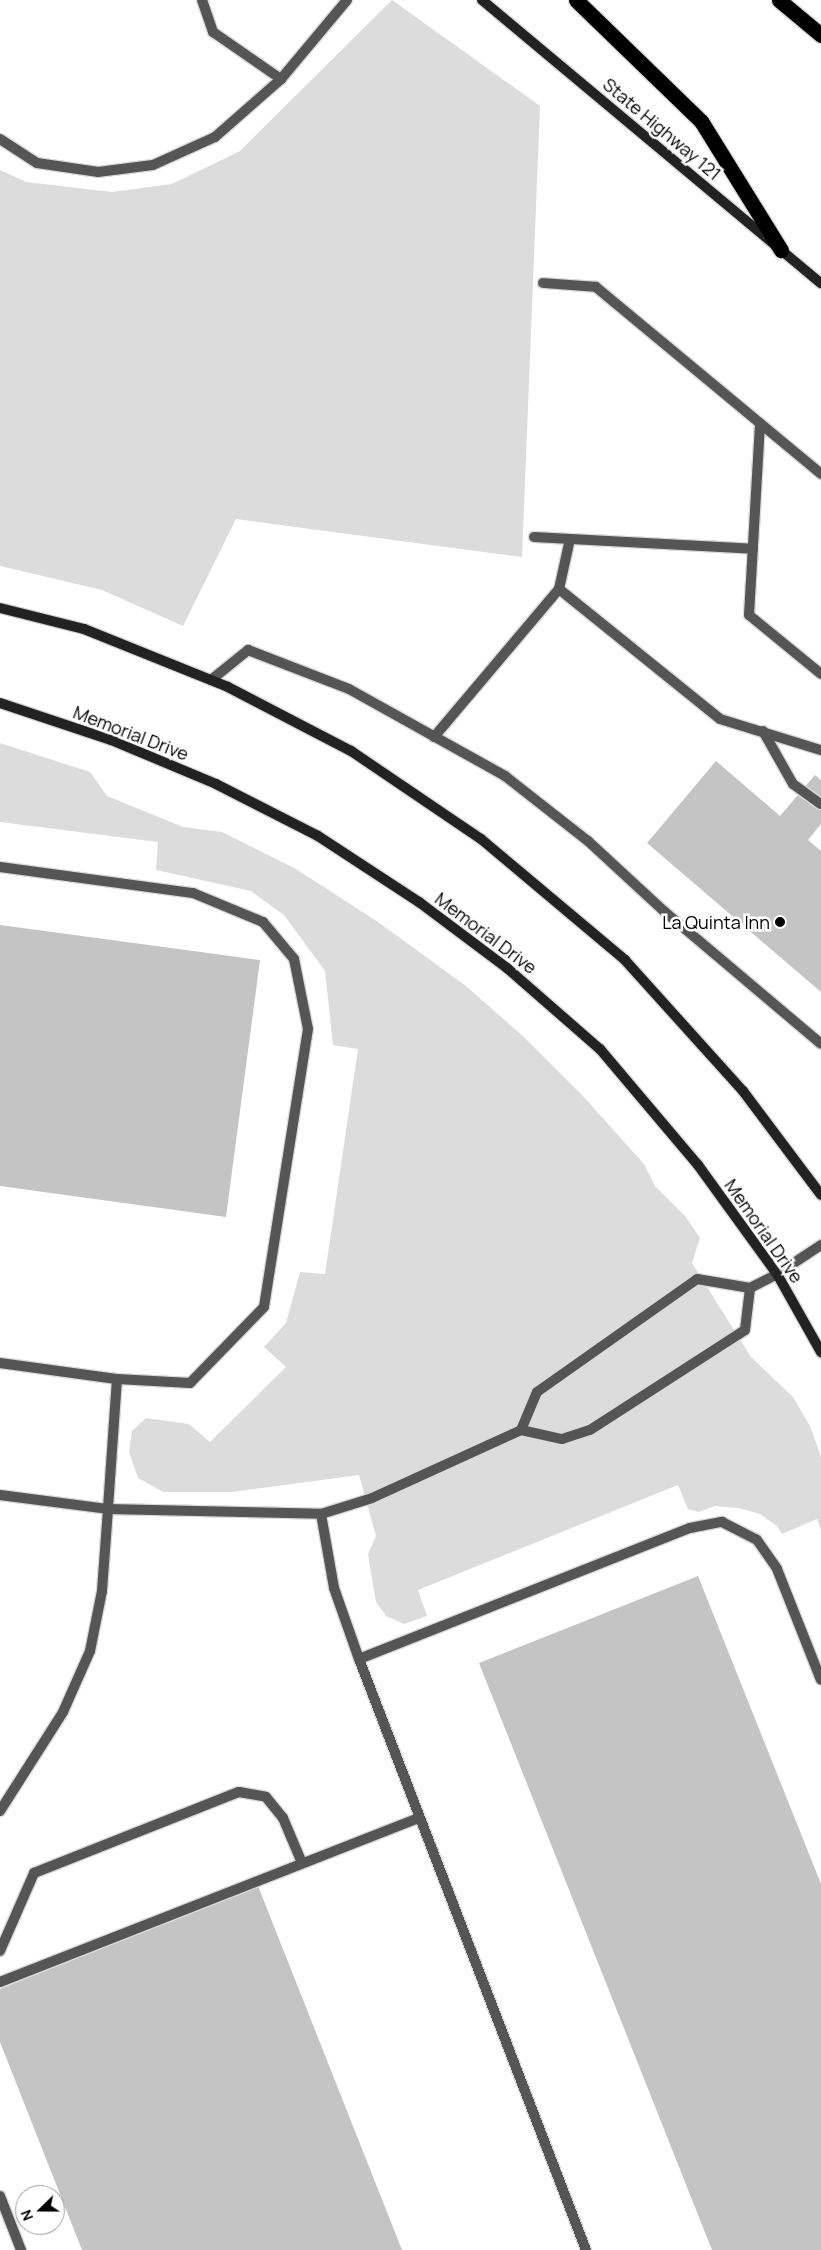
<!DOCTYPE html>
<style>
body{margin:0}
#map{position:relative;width:821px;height:2250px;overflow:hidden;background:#fff;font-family:Manrope,sans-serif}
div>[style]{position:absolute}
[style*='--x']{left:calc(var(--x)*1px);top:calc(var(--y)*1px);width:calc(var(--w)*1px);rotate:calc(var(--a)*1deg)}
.green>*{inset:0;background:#dcdcdc}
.building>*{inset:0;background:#c4c4c4}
.roads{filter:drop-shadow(1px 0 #dbdbdb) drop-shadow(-1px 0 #dbdbdb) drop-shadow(0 1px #dbdbdb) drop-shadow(0 -1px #dbdbdb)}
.lane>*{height:10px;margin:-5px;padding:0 5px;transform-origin:5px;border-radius:5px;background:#555}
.street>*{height:10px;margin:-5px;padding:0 5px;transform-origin:5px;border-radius:5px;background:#555}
.secondary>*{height:10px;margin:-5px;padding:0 5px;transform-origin:5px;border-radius:5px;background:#222}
.highway>*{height:15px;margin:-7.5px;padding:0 7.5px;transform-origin:7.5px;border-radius:7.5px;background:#000}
.dots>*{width:14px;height:14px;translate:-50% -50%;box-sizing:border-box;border:2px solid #fff;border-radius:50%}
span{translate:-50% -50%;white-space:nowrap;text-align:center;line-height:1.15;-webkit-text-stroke:5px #fff;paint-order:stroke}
.street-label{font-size:18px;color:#000}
.poi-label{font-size:18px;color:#000}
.right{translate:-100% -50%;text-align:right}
.north{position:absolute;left:15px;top:2185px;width:50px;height:50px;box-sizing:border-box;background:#fff;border:1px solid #999;border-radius:50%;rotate:248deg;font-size:14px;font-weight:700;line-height:20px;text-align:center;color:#000}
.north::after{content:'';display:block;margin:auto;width:18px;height:22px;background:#000;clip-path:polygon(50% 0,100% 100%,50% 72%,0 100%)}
</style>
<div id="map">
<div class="green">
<i style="clip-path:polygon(392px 0,540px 106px,522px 557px,236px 519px,183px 626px,102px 590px,0 566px,0 170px,26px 182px,112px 192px,172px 184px,240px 151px)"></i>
<i style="clip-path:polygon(0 743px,90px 772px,107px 796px,183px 827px,222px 832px,296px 869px,378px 922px,466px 986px,526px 1039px,582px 1095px,644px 1164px,655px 1186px,685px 1216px,700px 1238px,692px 1263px,751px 1357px,793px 1397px,810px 1426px,821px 1457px,821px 1530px,817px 1519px,782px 1534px,777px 1526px,760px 1514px,738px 1508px,715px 1506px,699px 1512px,688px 1509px,678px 1485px,418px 1590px,427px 1616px,404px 1624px,386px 1616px,376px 1602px,368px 1554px,376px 1536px,359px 1475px,232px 1492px,163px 1492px,138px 1478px,129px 1452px,132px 1431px,146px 1418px,189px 1424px,210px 1442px,286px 1367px,264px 1347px,286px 1323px,300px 1272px,325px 1274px,358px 1049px,333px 1045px,325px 971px,284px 915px,251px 891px,156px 870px,158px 842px,0 822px)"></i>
</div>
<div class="building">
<i style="clip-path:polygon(716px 761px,780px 816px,815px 775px,821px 780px,821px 824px,808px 840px,821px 851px,821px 992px,647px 843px)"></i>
<i style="clip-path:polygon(0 925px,260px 960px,226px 1217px,0 1186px)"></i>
<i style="clip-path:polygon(698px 1576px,821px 1884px,821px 2250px,712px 2250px,479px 1663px)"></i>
<i style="clip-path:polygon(258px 1886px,402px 2250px,82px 2250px,0 2042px,0 1989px)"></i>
</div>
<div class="roads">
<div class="lane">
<i style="--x:202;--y:0;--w:34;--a:71"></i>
<i style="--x:213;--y:32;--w:83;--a:34.7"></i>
<i style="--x:0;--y:139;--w:44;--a:33"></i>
<i style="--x:37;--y:163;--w:62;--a:8.4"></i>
<i style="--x:98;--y:172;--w:55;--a:-7.3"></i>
<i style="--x:153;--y:165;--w:68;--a:-24.3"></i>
<i style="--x:215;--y:137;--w:88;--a:-41.3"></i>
<i style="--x:281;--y:79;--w:103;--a:-50.1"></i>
<i style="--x:543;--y:283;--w:53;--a:4.3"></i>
<i style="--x:596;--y:287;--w:293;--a:39.7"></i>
<i style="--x:760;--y:424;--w:191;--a:93.3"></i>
<i style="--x:749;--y:615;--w:93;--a:39.3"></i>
<i style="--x:534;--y:537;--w:219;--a:3.1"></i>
<i style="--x:559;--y:589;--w:207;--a:38.9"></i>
<i style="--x:720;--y:719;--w:106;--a:17.1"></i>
<i style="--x:211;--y:680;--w:48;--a:-39"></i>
<i style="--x:248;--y:650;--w:108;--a:21.1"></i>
<i style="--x:349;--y:689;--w:179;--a:29.1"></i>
<i style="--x:505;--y:776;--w:105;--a:38.1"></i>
<i style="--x:588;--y:841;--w:105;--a:42.7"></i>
<i style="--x:665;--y:912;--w:204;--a:40.2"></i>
<i style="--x:763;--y:731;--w:61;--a:60.5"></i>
<i style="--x:793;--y:784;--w:34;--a:36"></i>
<i style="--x:434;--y:737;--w:194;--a:-49.8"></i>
<i style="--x:559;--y:589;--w:51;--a:-77.6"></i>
<i style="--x:0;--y:867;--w:195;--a:7.7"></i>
<i style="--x:193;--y:893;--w:76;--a:22.5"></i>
<i style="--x:263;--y:922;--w:48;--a:50"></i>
<i style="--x:294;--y:959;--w:71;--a:78.7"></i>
<i style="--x:308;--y:1029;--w:281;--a:99"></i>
<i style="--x:264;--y:1307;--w:106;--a:134.2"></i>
<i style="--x:190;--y:1383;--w:73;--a:-176.9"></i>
<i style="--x:117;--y:1379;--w:130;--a:94"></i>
<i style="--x:108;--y:1509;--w:109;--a:-172.6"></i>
<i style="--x:0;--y:1363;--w:118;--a:7.8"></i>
<i style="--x:521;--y:1430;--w:41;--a:-67.2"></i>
<i style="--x:537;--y:1392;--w:196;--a:-35.2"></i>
<i style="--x:697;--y:1279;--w:54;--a:9.6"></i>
<i style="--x:750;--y:1288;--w:30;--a:-27"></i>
<i style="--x:321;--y:1514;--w:75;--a:80"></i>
<i style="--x:334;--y:1588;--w:75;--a:70.6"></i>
<i style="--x:0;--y:1811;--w:117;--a:-57.5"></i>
<i style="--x:63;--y:1712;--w:67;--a:-66.1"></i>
<i style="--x:90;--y:1651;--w:61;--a:-78.7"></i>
<i style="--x:102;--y:1591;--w:82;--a:-85.8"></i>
<i style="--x:108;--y:1509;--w:213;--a:1.3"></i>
<i style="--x:321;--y:1514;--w:53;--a:-17.4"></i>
<i style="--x:372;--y:1498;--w:164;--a:-24.5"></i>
<i style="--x:521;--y:1430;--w:42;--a:12.4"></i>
<i style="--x:562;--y:1439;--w:29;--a:-18"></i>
<i style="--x:590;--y:1430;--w:184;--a:-32.8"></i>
<i style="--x:745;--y:1330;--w:42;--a:-83.2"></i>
<i style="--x:0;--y:1951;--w:85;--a:-66.4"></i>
<i style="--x:34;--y:1873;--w:220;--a:-21.6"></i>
<i style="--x:239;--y:1792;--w:27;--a:10"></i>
<i style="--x:266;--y:1797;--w:27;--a:51"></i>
<i style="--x:283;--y:1818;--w:49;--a:67.1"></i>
<i style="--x:0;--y:1982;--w:450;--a:-21.4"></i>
<i style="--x:0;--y:2196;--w:58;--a:68.7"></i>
<i style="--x:586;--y:2250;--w:633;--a:-111.01"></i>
<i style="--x:359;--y:1659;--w:356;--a:-21.6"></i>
<i style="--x:690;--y:1528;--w:33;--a:-11"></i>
<i style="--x:722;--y:1522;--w:39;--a:27"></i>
<i style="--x:757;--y:1540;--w:35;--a:55"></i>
<i style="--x:777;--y:1569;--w:119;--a:68.4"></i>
</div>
<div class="street">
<i style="--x:777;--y:1274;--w:53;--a:-33.4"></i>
</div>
<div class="secondary">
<i style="--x:482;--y:0;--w:442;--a:39.9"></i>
<i style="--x:0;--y:608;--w:87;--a:14"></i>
<i style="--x:84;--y:629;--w:155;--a:21.9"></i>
<i style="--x:228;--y:687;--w:139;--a:27.5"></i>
<i style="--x:351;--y:751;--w:157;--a:34.1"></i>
<i style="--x:481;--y:839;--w:188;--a:40"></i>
<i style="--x:625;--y:960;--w:176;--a:48"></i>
<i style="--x:743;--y:1091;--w:130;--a:53.1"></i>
<i style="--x:0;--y:703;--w:117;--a:18.4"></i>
<i style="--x:111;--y:740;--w:114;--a:22.7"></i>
<i style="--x:216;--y:784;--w:114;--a:27"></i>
<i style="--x:318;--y:836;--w:121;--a:33.2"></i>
<i style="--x:419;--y:902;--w:110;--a:36.9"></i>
<i style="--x:507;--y:968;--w:123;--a:41.1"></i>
<i style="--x:600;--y:1049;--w:152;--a:49.8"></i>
<i style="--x:698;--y:1165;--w:135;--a:54.1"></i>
<i style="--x:777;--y:1274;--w:90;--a:60.6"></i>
</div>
<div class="highway">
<i style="--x:576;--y:0;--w:174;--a:44.1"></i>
<i style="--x:701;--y:121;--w:152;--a:58.2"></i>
<i style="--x:779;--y:0;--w:55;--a:39.8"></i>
</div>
</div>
<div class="dots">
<i style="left:780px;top:922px;background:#000"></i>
</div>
<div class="street-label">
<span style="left:662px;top:129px;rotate:40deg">State Highway 121</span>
<span style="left:131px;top:733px;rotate:21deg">Memorial Drive</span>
<span style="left:486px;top:933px;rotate:37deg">Memorial Drive</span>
<span style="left:764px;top:1231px;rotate:55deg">Memorial Drive</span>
</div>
<div class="poi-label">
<span class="right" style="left:770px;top:922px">La Quinta Inn</span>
</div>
<div class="north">N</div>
</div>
